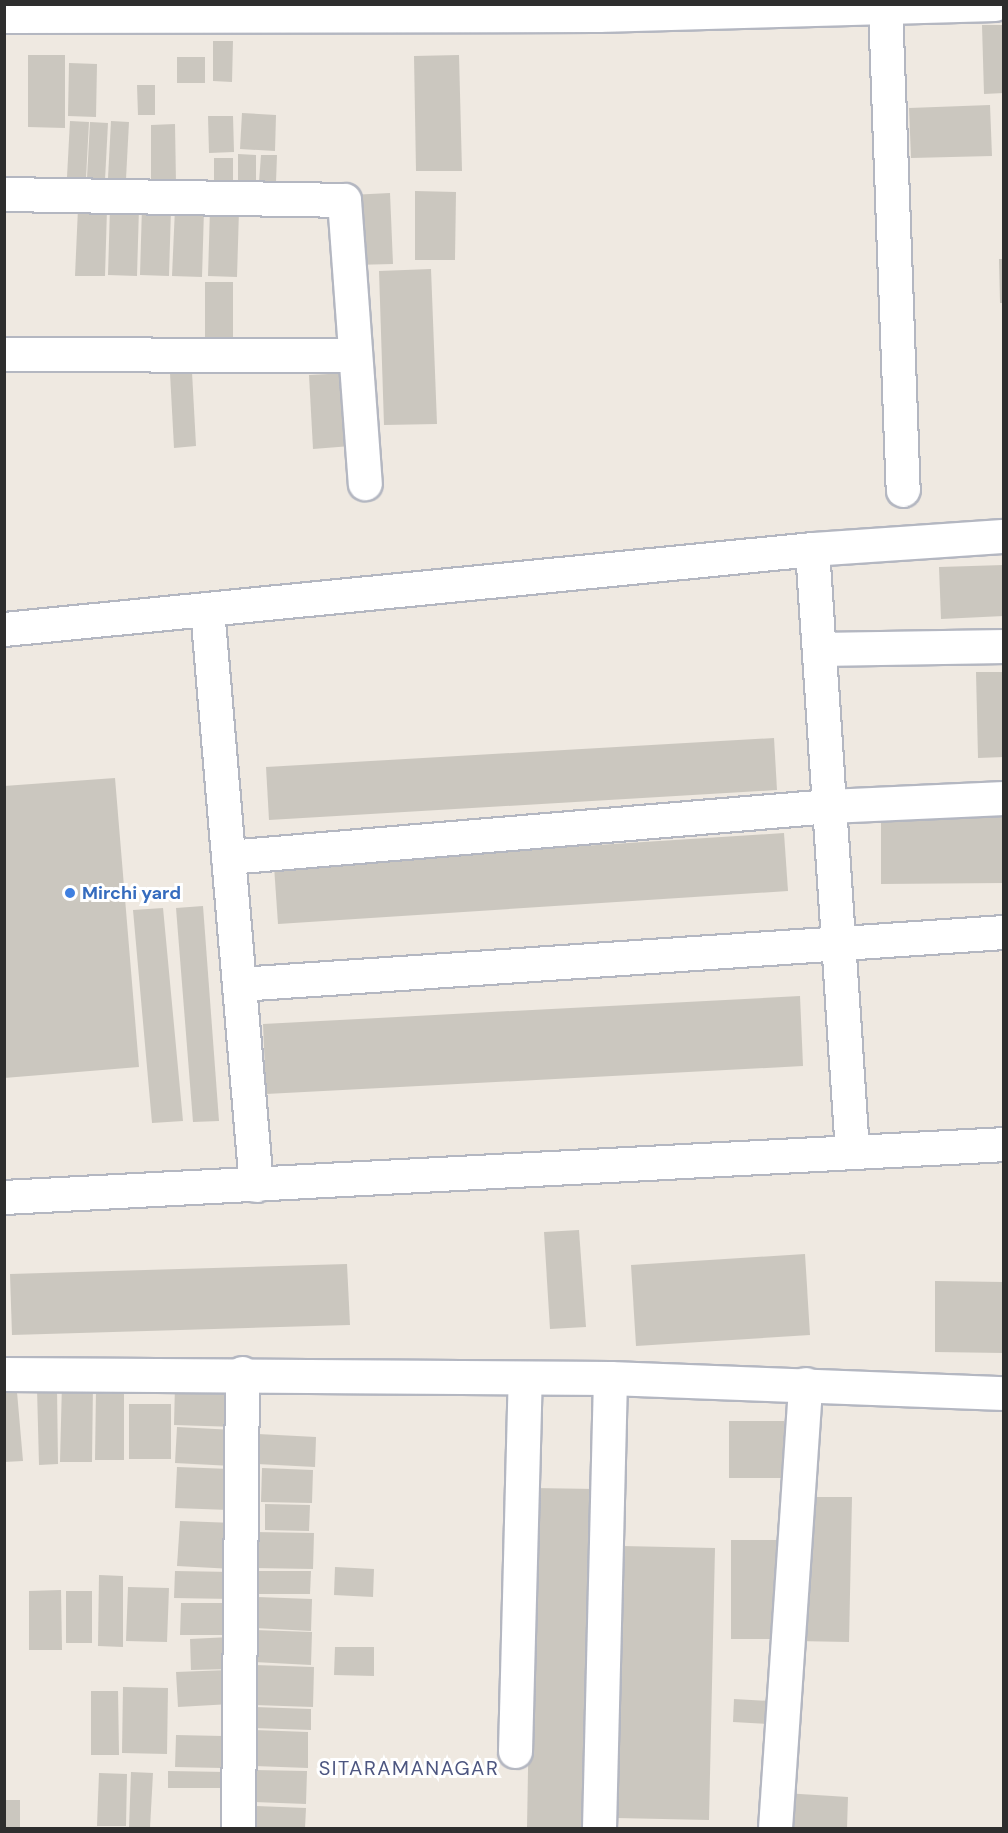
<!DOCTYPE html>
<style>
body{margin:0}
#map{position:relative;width:1008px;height:1833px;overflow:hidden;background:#efe9e1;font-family:"DM Sans",sans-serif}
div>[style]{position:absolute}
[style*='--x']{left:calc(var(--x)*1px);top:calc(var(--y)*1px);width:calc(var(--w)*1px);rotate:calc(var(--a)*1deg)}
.building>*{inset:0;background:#cbc7bf}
.roads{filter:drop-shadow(2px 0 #b4b7c1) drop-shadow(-2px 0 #b4b7c1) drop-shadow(0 2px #b4b7c1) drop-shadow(0 -2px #b4b7c1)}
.minor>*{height:33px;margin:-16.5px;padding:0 16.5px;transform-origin:16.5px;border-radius:16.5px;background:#fff}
.dots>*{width:16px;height:16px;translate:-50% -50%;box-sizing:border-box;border:3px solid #fff;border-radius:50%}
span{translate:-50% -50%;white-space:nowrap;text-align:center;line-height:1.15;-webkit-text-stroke:6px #fff;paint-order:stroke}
.shop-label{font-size:18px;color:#366cbe;font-weight:700}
.left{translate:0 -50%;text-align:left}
.neighbourhood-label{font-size:20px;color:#4d5680;letter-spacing:1.5px}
.frame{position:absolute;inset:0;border:6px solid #2e2e2e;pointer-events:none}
</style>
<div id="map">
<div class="building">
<i style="clip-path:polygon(982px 25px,1004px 25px,1004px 93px,984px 94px)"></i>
<i style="clip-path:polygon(213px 41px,233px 41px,232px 82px,213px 81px)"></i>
<i style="clip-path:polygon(28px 55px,65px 55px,65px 128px,28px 127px)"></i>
<i style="clip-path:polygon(459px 55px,462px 171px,416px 171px,414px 56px)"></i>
<i style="clip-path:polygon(177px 57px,205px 57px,205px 83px,177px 83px)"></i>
<i style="clip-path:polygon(69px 63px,97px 64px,96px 117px,68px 116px)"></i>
<i style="clip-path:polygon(137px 85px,155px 85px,155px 115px,138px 115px)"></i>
<i style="clip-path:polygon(990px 105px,992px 156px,911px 158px,909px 108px)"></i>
<i style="clip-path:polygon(242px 113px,276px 115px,275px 151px,240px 149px)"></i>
<i style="clip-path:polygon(208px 116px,233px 116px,234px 152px,209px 153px)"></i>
<i style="clip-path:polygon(70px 121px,89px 122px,86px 178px,67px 177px)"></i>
<i style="clip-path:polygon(111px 121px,129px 122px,126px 179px,108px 178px)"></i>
<i style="clip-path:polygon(90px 122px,108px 123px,105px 180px,87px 178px)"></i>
<i style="clip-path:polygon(175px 124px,176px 184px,151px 184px,151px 125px)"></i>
<i style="clip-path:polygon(238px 154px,256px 155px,256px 180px,238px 180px)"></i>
<i style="clip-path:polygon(261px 155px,277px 155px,276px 182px,259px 182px)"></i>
<i style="clip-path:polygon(214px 158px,233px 158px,233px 183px,214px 184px)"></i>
<i style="clip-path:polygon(415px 191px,456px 192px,455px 260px,415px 260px)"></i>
<i style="clip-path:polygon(390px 193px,393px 264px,353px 265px,350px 195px)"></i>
<i style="clip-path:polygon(110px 207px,139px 208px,137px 276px,108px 275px)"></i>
<i style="clip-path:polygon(142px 207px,171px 209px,169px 276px,140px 275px)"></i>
<i style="clip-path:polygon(78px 208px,107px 209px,105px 276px,75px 276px)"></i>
<i style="clip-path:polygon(175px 208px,204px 210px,202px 277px,172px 276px)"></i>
<i style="clip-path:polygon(210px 209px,239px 210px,237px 277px,208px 276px)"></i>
<i style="clip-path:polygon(999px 259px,1004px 259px,1004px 303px,1000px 303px)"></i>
<i style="clip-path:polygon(431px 269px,437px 424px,384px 425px,379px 271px)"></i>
<i style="clip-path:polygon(205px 282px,233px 282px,233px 345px,205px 345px)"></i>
<i style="clip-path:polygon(192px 372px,196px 446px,174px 448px,170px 373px)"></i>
<i style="clip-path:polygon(348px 373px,351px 446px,313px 449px,309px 375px)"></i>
<i style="clip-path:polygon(1004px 565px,1004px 616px,941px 619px,939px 567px)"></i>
<i style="clip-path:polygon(976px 672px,1004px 672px,1004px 757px,978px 758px)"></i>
<i style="clip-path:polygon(774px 738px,777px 790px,269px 820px,266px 767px)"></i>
<i style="clip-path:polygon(115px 778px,139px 1067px,4px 1078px,4px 786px)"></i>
<i style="clip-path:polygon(1004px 815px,1004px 883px,881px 884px,881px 816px)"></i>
<i style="clip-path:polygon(784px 833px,788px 891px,278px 924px,274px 866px)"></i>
<i style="clip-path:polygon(203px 906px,219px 1121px,193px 1122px,176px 908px)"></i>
<i style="clip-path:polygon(163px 908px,183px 1121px,152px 1123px,133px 910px)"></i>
<i style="clip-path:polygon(800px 996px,803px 1066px,266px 1094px,263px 1024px)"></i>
<i style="clip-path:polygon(579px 1230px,586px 1327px,550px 1329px,544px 1232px)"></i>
<i style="clip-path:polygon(805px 1254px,810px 1335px,636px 1346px,631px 1265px)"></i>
<i style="clip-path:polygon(347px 1264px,350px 1325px,12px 1335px,10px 1274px)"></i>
<i style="clip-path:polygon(935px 1281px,1004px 1282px,1004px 1353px,935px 1352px)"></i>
<i style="clip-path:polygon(62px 1383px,93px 1383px,92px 1462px,60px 1462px)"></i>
<i style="clip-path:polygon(175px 1385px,238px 1388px,237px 1427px,174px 1425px)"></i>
<i style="clip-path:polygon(37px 1388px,57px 1388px,58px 1464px,39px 1465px)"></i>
<i style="clip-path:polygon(96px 1389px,124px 1389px,124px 1460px,95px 1460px)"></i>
<i style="clip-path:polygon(17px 1392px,23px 1461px,4px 1462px,4px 1393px)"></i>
<i style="clip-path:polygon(129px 1404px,171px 1404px,171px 1459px,129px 1459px)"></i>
<i style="clip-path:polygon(729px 1421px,784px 1421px,784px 1478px,729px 1478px)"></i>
<i style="clip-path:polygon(177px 1427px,234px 1430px,232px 1466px,175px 1463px)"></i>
<i style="clip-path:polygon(258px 1434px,316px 1437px,315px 1467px,257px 1464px)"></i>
<i style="clip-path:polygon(177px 1467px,230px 1469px,229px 1510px,175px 1508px)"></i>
<i style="clip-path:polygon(262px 1468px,313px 1470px,312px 1503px,261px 1502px)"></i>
<i style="clip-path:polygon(533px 1488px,596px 1489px,589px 1828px,527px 1828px)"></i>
<i style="clip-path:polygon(798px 1497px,852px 1497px,849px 1642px,796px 1641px)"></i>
<i style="clip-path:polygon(265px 1504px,310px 1505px,309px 1531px,265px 1530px)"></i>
<i style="clip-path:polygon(180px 1521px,235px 1523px,233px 1569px,177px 1566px)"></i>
<i style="clip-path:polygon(253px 1532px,314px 1533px,313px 1569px,253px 1568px)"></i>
<i style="clip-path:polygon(731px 1540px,786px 1540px,786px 1639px,731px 1639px)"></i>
<i style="clip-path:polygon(622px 1546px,715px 1548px,709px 1820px,616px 1818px)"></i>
<i style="clip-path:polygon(335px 1567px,374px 1569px,373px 1597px,334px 1595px)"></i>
<i style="clip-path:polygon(175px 1571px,233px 1572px,232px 1599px,174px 1598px)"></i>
<i style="clip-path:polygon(254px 1571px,311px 1571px,310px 1594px,254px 1594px)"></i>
<i style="clip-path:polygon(99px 1575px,123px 1576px,123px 1647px,98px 1646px)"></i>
<i style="clip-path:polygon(128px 1587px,169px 1588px,167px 1642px,126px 1641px)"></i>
<i style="clip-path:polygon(61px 1590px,62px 1650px,29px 1650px,29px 1591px)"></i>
<i style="clip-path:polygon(66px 1591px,92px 1591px,92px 1643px,66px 1643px)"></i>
<i style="clip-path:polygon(257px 1597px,312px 1599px,311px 1631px,255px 1628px)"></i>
<i style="clip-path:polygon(181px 1603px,232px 1603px,232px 1635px,180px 1635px)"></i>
<i style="clip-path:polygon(253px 1630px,312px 1632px,311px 1665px,252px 1662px)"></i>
<i style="clip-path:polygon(230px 1637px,231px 1669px,191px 1670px,190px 1639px)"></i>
<i style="clip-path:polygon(335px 1647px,374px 1647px,374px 1676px,334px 1675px)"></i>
<i style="clip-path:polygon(255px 1665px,314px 1667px,313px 1707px,253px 1705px)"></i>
<i style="clip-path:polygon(229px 1670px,231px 1704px,178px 1707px,176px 1672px)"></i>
<i style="clip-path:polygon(123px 1687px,168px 1688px,167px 1754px,122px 1753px)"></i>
<i style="clip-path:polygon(91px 1691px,118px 1691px,119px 1755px,91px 1755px)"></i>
<i style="clip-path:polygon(734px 1699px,770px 1701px,768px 1724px,733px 1722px)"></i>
<i style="clip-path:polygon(254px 1707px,311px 1709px,311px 1730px,253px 1728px)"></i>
<i style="clip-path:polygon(252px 1730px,308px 1732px,308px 1768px,251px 1766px)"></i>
<i style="clip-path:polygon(176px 1735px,223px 1736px,222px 1768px,175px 1767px)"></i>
<i style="clip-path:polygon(253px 1770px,307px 1771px,306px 1804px,252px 1802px)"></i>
<i style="clip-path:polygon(168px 1771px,227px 1772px,227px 1788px,168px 1788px)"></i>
<i style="clip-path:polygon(131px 1772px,153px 1773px,150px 1828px,129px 1828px)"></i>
<i style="clip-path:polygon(99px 1773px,127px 1774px,126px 1826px,97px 1826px)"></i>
<i style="clip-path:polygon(784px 1793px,848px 1797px,847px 1828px,783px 1828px)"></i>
<i style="clip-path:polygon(4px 1800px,20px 1800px,20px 1828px,4px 1828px)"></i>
<i style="clip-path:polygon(256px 1806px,306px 1808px,305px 1828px,255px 1828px)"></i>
</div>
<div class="roads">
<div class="minor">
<i style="--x:599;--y:4;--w:11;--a:95"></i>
<i style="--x:598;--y:15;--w:397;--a:-1.6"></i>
<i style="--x:885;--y:7;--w:483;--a:87.9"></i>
<i style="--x:4;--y:16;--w:594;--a:-0.1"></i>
<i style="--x:4;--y:194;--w:340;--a:1"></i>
<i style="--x:344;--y:200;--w:284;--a:85.8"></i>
<i style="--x:4;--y:354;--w:350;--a:0.2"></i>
<i style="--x:812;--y:549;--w:604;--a:86.2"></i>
<i style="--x:207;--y:609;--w:578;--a:85.14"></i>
<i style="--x:4;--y:629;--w:812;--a:-5.65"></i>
<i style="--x:812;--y:549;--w:192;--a:-3.9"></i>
<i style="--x:819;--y:649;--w:185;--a:-0.9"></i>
<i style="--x:228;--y:857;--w:603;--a:-4.85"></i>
<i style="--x:829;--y:806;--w:175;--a:-2.6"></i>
<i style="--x:239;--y:984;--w:767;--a:-3.89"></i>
<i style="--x:4;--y:1197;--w:1001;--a:-3.03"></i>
<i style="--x:4;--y:1374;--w:606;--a:0.38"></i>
<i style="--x:610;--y:1378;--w:394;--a:2.2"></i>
<i style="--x:515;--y:1751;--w:372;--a:-88.5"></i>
<i style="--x:238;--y:1828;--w:455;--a:-89.5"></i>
<i style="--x:599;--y:1828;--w:450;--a:-88.6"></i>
<i style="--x:775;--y:1828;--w:445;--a:-86.1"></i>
</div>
</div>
<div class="dots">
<i style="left:70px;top:893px;background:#3f7fe0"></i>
</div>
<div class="shop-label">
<span class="left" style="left:82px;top:893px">Mirchi yard</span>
</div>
<div class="neighbourhood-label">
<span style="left:409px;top:1768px">SITARAMANAGAR</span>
</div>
<div class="frame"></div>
</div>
